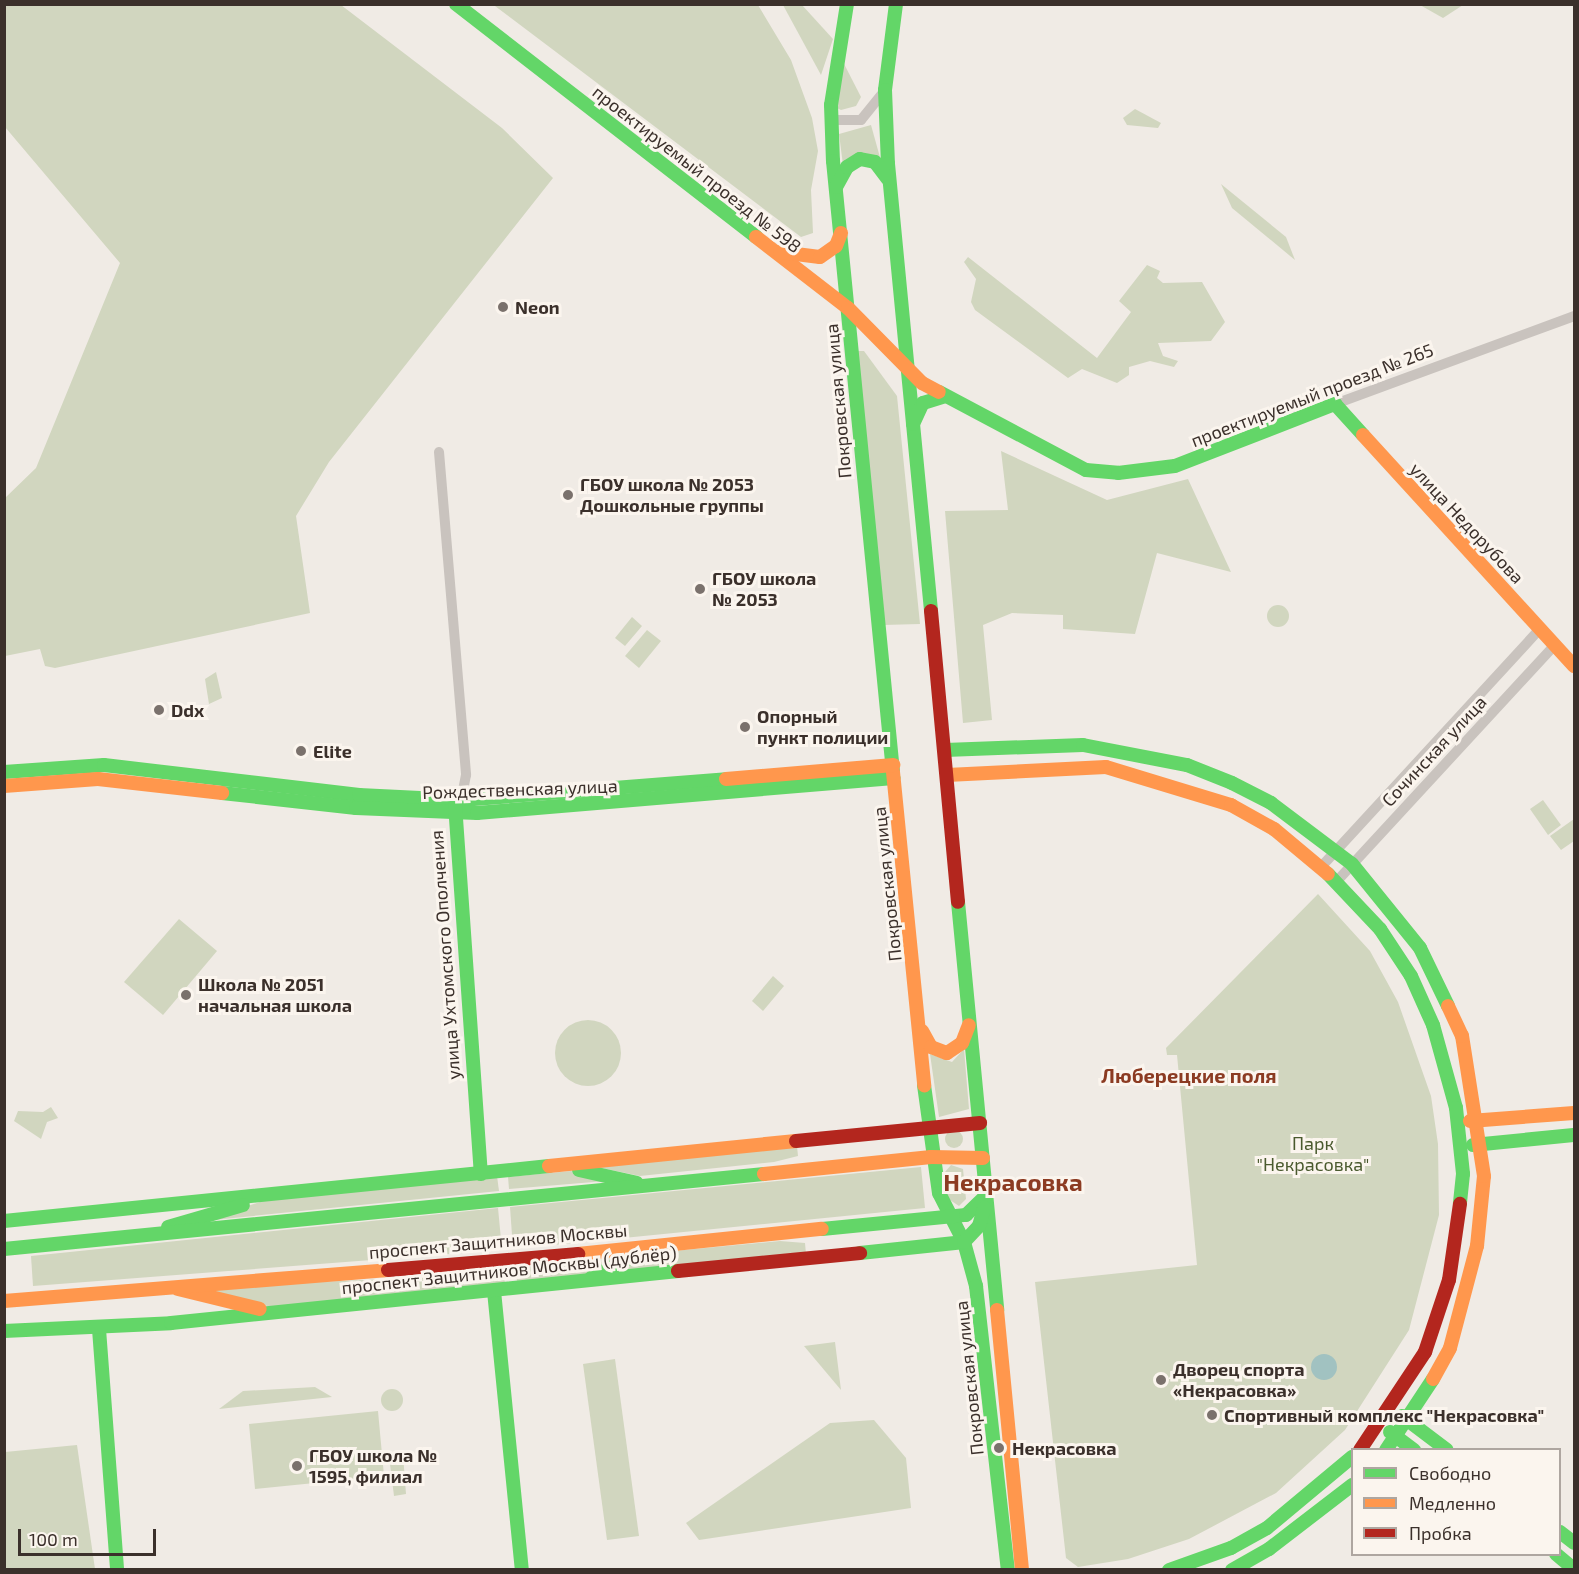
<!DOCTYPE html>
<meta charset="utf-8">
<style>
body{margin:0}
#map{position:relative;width:1579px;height:1574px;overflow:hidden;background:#f0ebe5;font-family:"Exo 2",sans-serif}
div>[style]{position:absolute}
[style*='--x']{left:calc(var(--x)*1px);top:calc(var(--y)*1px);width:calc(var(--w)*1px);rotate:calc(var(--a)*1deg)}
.green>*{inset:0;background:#d1d6bf}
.round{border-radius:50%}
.water>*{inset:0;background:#a1c2c1}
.street>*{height:10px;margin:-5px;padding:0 5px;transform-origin:5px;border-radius:5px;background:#c9c3be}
.fast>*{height:14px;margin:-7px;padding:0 7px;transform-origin:7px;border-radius:7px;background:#63d668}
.slow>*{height:14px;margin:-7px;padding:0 7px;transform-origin:7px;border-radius:7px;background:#ff974d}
.jam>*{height:14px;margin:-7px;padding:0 7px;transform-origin:7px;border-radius:7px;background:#b3261e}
.dots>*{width:16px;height:16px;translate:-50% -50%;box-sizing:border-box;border:3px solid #fbf5ee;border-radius:50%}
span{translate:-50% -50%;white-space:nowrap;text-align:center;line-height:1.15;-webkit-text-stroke:6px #fbf5ee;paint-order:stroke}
.street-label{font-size:18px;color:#3b302b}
.poi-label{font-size:18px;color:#3b302b;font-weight:700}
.left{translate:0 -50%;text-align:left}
.park-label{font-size:18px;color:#4a5a2e}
.neighbourhood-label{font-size:20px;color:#8c3b22;font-weight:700}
.district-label{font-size:24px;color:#8c3b22;font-weight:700}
.frame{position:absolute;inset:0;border:6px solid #3b302b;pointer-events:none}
.legend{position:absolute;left:1351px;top:1448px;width:210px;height:108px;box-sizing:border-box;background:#fbf5ee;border:2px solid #aea6a0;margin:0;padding:8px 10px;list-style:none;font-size:18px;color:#3b302b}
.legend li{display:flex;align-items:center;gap:12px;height:30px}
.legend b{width:30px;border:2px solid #aea6a0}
.scale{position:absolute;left:18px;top:1529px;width:138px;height:27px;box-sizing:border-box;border:3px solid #3b302b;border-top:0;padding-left:8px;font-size:18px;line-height:21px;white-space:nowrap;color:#3b302b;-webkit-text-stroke:4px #fbf5ee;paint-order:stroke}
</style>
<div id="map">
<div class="green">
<i style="clip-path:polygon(5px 4px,341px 5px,502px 128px,553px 178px,329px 462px,296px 516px,310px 613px,55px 668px,45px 666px,40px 649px,5px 656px,5px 498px,36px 468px,120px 263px,5px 127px)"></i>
<i style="clip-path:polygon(758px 5px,791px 60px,812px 118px,818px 151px,811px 190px,813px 233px,801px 237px,495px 6px)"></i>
<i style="clip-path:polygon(783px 5px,802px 5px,833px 39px,821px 75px)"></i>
<i style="clip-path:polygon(1420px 5px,1463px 5px,1443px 18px)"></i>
<i style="clip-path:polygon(840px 56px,861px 97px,856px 106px,841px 110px,833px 106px)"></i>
<i style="clip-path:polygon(1135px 109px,1161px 123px,1158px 128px,1127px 125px,1123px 118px)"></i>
<i style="clip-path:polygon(871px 125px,881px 161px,843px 165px,839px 134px)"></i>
<i style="clip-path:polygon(1221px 184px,1286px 237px,1295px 260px,1232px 208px)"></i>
<i style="clip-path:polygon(968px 257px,1097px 358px,1131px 312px,1119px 301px,1147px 265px,1160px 271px,1157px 278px,1163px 283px,1202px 282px,1225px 322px,1211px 341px,1158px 343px,1163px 356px,1178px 361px,1174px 367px,1150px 361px,1129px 367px,1129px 375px,1117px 383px,1082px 369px,1068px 378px,975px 310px,971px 302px,976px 279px,964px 262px)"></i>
<i style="clip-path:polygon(857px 351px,864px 351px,897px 396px,920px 624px,883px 625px)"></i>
<i style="clip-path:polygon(1001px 451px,1107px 500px,1188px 479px,1231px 572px,1157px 553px,1135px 634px,1063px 629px,1063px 615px,1012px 613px,983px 625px,992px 720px,963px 723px,945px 511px,1008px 510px)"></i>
<i class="round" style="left:1267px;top:605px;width:22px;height:22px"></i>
<i style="clip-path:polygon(632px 617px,642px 626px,625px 646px,615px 638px)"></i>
<i style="clip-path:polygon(647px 630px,661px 641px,639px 668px,625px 656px)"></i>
<i style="clip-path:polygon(216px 672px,222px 698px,209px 704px,205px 679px)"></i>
<i style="clip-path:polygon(1543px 800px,1561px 825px,1548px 835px,1530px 809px)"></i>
<i style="clip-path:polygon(1574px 819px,1574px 841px,1561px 850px,1550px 836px)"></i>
<i style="clip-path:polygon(1318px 894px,1370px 951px,1398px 1002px,1431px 1096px,1438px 1144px,1439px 1215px,1409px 1330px,1345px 1430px,1276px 1493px,1189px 1539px,1128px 1559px,1078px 1567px,1066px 1558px,1035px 1282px,1197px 1265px,1177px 1055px,1167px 1055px,1166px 1048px)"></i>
<i style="clip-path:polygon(179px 919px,217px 951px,163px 1015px,124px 982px)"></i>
<i style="clip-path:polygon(773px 976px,784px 986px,763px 1011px,752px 1001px)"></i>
<i class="round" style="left:555px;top:1020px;width:66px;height:66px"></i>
<i style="clip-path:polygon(964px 1049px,969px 1109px,939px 1117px,930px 1054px,952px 1062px)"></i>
<i style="clip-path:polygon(51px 1107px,58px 1118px,47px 1122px,41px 1139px,14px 1121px,18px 1111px,43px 1112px)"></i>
<i class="round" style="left:945px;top:1130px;width:18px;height:18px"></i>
<i style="clip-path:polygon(797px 1146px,798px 1156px,774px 1162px,640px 1176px,597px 1167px)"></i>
<i style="clip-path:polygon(951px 1165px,963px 1169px,966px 1199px,959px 1206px,947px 1198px,945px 1172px)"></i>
<i style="clip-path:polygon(921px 1167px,925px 1208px,513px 1249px,510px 1207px)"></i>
<i style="clip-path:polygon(571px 1171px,606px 1181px,509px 1189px,508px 1177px)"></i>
<i style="clip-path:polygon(497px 1176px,499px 1191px,203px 1221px,272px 1198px)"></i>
<i style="clip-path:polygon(498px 1208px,502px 1250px,33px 1286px,31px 1256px)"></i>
<i style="clip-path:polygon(780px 1241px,805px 1243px,806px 1254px,605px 1276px,652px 1253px)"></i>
<i style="clip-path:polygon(622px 1256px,587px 1276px,517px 1281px,516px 1268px)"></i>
<i style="clip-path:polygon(503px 1267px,505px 1284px,271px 1307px,195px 1287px,388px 1279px)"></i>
<i style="clip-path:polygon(835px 1342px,841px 1390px,804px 1346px)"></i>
<i style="clip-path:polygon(615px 1359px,639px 1536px,607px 1540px,583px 1364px)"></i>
<i style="clip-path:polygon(315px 1387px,332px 1397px,219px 1409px,243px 1391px)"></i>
<i class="round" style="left:381px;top:1389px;width:22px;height:22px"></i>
<i style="clip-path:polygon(378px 1411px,384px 1476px,255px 1489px,249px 1424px)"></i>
<i style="clip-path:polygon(874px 1420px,906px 1458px,911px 1508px,699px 1540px,686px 1523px,830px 1423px)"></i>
<i style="clip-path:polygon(77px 1445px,95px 1569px,5px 1569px,5px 1452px)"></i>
<i style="clip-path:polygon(403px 1455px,406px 1494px,394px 1496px,389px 1456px)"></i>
</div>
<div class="water">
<i class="round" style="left:1311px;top:1354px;width:26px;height:26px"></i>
</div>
<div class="street">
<i style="--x:831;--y:120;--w:30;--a:0"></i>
<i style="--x:861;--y:120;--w:38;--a:-51"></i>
<i style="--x:1335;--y:404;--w:255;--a:-20.2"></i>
<i style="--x:439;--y:452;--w:324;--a:85.2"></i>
<i style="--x:466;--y:775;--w:25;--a:101"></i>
<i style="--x:1321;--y:867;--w:323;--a:-47.4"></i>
<i style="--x:1337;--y:881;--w:321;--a:-47.3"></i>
</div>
<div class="fast">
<i style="--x:456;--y:4;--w:380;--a:37.8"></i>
<i style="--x:847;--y:4;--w:102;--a:99"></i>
<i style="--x:831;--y:105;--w:56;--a:88"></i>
<i style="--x:833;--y:161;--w:614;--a:84.39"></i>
<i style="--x:896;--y:4;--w:87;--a:97.3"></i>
<i style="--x:885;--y:90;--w:74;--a:87.7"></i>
<i style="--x:888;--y:164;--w:449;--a:84.5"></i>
<i style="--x:836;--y:187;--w:23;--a:-61"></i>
<i style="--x:847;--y:167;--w:15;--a:-32"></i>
<i style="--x:860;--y:159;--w:15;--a:11"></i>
<i style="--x:875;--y:162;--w:21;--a:53"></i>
<i style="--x:939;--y:392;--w:166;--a:28"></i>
<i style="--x:1086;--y:470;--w:32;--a:5"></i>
<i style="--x:1118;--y:473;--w:57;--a:-7"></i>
<i style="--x:1175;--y:466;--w:172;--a:-21.2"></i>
<i style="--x:1335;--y:404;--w:42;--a:47.9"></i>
<i style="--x:913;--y:424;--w:23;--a:-65"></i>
<i style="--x:923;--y:403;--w:21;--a:-17"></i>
<i style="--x:945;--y:750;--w:138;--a:-2.1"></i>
<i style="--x:1083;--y:745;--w:106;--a:10.9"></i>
<i style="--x:1187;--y:765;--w:48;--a:21.8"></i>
<i style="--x:1232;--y:783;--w:44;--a:27.1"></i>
<i style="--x:1271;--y:803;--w:101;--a:37"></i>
<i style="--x:1352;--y:864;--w:108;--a:51"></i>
<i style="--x:1420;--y:948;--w:64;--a:64.2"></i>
<i style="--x:4;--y:772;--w:100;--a:-4"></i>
<i style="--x:104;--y:765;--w:257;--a:6.7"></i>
<i style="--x:359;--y:795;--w:102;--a:2.8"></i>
<i style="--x:461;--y:800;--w:266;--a:-4.5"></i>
<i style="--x:222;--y:793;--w:135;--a:6.4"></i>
<i style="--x:356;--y:808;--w:121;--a:2.4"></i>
<i style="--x:477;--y:813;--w:418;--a:-4.8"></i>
<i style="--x:455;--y:804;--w:371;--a:86"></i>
<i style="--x:1328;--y:874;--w:76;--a:46.6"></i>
<i style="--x:1380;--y:929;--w:56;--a:56.6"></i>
<i style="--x:1411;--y:976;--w:54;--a:65.8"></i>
<i style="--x:1433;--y:1025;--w:86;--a:74.5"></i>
<i style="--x:1456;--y:1108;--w:66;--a:83.9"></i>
<i style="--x:1463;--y:1174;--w:30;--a:96"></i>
<i style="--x:958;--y:902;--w:410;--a:84.5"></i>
<i style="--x:924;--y:1085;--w:109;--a:82.1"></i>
<i style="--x:939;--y:1193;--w:55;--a:63"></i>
<i style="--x:964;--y:1242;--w:46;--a:74.7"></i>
<i style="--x:976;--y:1286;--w:286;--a:83.6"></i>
<i style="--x:1473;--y:1145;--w:101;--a:-5.7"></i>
<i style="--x:579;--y:1170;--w:59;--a:12.6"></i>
<i style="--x:4;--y:1221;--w:548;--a:-5.76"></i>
<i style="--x:168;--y:1227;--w:78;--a:-16.3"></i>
<i style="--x:822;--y:1229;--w:145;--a:-5.6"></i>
<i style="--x:966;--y:1215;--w:28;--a:-44"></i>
<i style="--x:4;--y:1249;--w:764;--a:-5.64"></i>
<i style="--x:860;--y:1253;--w:105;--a:-6"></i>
<i style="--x:964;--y:1242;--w:22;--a:-47"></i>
<i style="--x:979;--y:1226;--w:19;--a:-74"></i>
<i style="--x:591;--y:1278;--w:63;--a:-27.4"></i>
<i style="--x:494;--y:1291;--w:280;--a:84.3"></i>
<i style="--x:99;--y:1329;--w:242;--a:85.7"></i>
<i style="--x:4;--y:1331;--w:167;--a:-2.7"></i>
<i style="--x:171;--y:1323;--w:510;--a:-5.86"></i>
<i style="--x:1402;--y:1416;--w:56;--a:37.1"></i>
<i style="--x:1390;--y:1432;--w:30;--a:37"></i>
<i style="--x:1386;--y:1450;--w:85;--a:-56.5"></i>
<i style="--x:1560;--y:1532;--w:18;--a:38"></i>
<i style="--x:1556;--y:1554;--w:23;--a:40"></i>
<i style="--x:1169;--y:1570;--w:66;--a:-19.5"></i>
<i style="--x:1231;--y:1548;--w:41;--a:-29.1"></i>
<i style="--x:1267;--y:1528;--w:111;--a:-39.9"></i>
<i style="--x:1232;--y:1570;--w:43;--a:-29.6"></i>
<i style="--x:1269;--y:1549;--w:105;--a:-37.6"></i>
</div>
<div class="slow">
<i style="--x:756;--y:237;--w:116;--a:37.7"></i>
<i style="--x:848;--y:308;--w:105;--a:45.4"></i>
<i style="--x:922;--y:383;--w:19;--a:28"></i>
<i style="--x:780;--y:252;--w:40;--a:7.1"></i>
<i style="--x:820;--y:257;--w:19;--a:-35"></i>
<i style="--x:836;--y:246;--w:14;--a:-69"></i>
<i style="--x:1363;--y:435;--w:313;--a:47.6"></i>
<i style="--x:893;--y:772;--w:315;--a:84.3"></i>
<i style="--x:947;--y:775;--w:159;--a:-2.9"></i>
<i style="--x:1106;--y:767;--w:131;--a:16.9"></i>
<i style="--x:1231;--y:805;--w:49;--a:29.2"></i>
<i style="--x:1274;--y:829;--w:70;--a:39.8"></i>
<i style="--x:726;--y:779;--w:168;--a:-4.8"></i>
<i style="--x:4;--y:786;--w:94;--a:-4.3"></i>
<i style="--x:98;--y:779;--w:125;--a:6.4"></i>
<i style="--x:922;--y:1031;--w:18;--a:61"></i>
<i style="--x:931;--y:1047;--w:17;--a:21"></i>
<i style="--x:947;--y:1053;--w:18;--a:-34"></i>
<i style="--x:962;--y:1043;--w:19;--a:-69"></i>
<i style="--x:1470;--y:1121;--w:104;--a:-4.4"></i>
<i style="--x:549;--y:1166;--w:248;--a:-5.8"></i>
<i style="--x:764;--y:1174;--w:168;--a:-5.8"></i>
<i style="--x:931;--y:1157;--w:52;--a:1.1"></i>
<i style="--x:578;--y:1254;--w:245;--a:-5.9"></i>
<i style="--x:178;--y:1289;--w:84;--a:13.7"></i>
<i style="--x:4;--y:1301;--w:385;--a:-4.6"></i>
<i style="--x:997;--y:1310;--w:261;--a:84.5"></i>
<i style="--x:1433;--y:1379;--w:35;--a:-61"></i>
<i style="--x:1450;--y:1348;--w:106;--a:-75.2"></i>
<i style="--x:1477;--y:1246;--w:70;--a:-84.3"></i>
<i style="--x:1484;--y:1176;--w:142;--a:-98.9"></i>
<i style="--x:1462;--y:1036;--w:33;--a:-115"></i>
</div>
<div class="jam">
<i style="--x:931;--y:611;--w:292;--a:84.7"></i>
<i style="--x:796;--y:1141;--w:185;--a:-5.6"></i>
<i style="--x:388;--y:1270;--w:191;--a:-4.8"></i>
<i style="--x:678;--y:1271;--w:183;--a:-5.6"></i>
<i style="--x:1360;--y:1450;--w:118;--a:-56.4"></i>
<i style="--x:1425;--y:1352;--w:76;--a:-71.6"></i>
<i style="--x:1449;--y:1280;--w:77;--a:-81.8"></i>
</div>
<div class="dots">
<i style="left:503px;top:307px;background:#7a716c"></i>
<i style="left:568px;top:495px;background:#7a716c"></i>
<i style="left:700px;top:589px;background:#7a716c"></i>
<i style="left:159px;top:710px;background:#7a716c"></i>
<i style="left:745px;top:727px;background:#7a716c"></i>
<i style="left:301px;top:751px;background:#7a716c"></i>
<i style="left:186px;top:995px;background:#7a716c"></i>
<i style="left:1161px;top:1380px;background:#7a716c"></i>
<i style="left:1212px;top:1415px;background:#7a716c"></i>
<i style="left:999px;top:1448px;background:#7a716c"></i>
<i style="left:297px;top:1466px;background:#7a716c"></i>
</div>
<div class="street-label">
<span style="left:697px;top:169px;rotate:38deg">проектируемый проезд № 598</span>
<span style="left:1312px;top:395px;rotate:-21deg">проектируемый проезд № 265</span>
<span style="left:838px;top:401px;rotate:-95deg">Покровская улица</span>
<span style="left:1467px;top:523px;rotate:47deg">улица Недорубова</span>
<span style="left:1434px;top:751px;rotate:-47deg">Сочинская улица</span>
<span style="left:520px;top:789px;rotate:-2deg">Рождественская улица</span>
<span style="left:887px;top:884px;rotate:-96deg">Покровская улица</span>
<span style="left:445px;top:955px;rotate:-94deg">улица Ухтомского Ополчения</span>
<span style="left:498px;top:1241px;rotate:-5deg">проспект Защитников Москвы</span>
<span style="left:509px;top:1270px;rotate:-6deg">проспект Защитников Москвы (дублёр)</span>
<span style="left:969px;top:1378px;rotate:-96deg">Покровская улица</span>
</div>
<div class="poi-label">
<span class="left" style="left:515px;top:307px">Neon</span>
<span class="left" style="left:580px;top:495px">ГБОУ школа № 2053<br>Дошкольные группы</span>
<span class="left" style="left:712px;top:589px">ГБОУ школа<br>№ 2053</span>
<span class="left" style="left:171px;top:710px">Ddx</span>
<span class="left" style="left:757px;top:727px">Опорный<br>пункт полиции</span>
<span class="left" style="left:313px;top:751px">Elite</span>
<span class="left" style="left:198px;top:995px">Школа № 2051<br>начальная школа</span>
<span class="left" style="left:1173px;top:1380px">Дворец спорта<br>«Некрасовка»</span>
<span class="left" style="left:1224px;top:1415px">Спортивный комплекс "Некрасовка"</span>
<span class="left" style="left:1012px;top:1448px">Некрасовка</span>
<span class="left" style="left:309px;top:1466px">ГБОУ школа №<br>1595, филиал</span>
</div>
<div class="park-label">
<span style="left:1313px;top:1154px">Парк<br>"Некрасовка"</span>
</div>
<div class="neighbourhood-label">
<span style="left:1189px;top:1075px">Люберецкие поля</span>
</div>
<div class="district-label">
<span style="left:1013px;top:1182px">Некрасовка</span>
</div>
<div class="frame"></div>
<ul class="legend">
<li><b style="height:8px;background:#63d668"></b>Свободно</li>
<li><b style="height:8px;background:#ff974d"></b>Медленно</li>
<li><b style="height:8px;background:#b3261e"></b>Пробка</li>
</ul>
<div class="scale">100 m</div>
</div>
